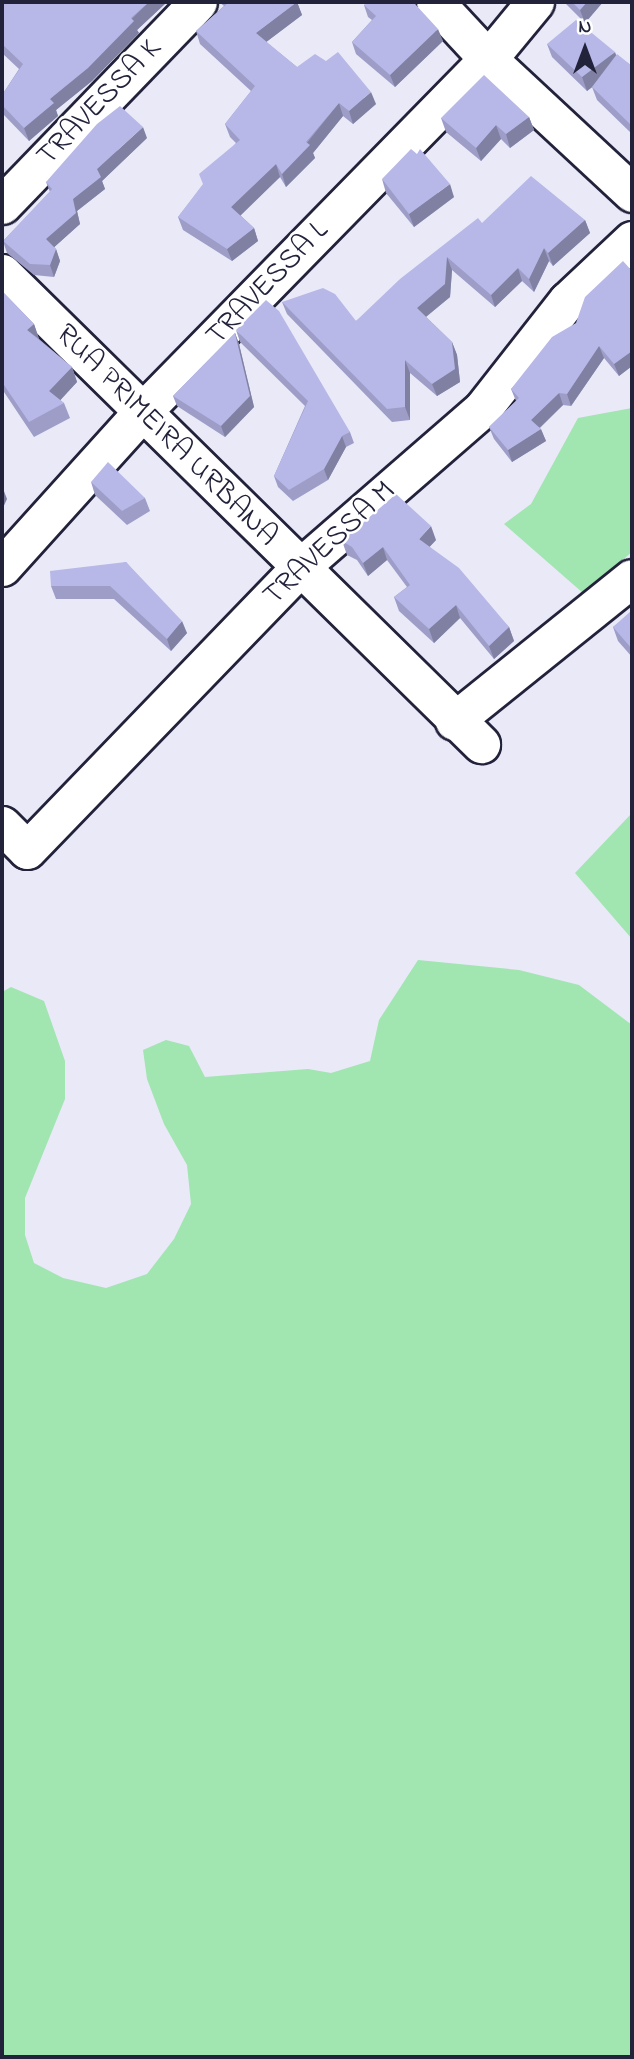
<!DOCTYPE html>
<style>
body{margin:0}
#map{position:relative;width:634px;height:2059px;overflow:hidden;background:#e9e9f8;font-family:"Indie Flower",sans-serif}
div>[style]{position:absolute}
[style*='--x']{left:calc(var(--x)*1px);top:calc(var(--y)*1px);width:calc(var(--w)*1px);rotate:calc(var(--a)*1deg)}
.green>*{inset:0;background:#a1e5b0}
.roads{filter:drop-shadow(2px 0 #22223b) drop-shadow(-2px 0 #22223b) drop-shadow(0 2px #22223b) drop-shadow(0 -2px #22223b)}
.minor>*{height:37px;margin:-18.5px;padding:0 18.5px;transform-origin:18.5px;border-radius:18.5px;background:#fff}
.wall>*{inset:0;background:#9d9dc8}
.shaded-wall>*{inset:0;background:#8080a2}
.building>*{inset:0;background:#b7b7e8}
span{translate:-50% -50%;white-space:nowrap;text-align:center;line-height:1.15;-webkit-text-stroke:5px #fff;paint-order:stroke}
.street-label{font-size:30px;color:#22223b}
.frame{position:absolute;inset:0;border:4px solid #22223b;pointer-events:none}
.north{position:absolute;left:550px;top:14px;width:70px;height:70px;-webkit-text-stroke:5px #fff;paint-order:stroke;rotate:0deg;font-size:19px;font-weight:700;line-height:28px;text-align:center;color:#22223b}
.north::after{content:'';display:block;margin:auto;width:24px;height:32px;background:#22223b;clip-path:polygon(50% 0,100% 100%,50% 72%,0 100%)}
</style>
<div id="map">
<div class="green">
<i style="clip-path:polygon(632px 408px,632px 552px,583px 593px,504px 524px,531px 504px,578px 418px)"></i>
<i style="clip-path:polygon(632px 813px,632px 939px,575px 873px)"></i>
<i style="clip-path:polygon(418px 960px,519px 970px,579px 985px,632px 1025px,632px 2057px,2px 2057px,2px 992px,11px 987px,44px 1001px,65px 1061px,65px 1099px,25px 1198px,25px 1235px,34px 1263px,63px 1278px,106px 1288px,147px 1274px,174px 1239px,191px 1204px,187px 1165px,164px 1124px,147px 1079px,143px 1050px,166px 1040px,189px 1046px,205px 1077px,308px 1069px,331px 1073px,370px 1061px,379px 1020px)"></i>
</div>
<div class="roads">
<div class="minor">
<i style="--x:435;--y:2;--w:78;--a:47.1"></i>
<i style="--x:488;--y:59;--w:197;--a:42.9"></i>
<i style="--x:2;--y:205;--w:282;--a:-46"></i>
<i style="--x:2;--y:273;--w:672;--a:44.52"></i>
<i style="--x:2;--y:567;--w:212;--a:-47.9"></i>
<i style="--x:144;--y:410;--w:491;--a:-45.6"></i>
<i style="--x:488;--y:59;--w:74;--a:-50.5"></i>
<i style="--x:454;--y:721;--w:228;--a:-38.8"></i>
<i style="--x:2;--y:825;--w:35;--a:45"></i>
<i style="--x:27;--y:850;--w:390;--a:-46"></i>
<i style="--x:298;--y:569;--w:245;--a:-41"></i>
<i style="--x:483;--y:408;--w:136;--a:-51.9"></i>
<i style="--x:567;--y:301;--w:89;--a:-43.2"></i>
</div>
</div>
<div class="wall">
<i style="clip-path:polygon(2px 2px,167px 2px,137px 30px,139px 33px,92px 81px,56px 110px,58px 116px,29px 141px,3px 114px,2px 112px,2px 95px,19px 69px,2px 53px)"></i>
<i style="clip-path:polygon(219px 2px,297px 2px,302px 15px,266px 42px,297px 67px,376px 104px,353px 124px,343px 116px,313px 153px,315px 158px,286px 187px,280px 177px,240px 215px,254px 228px,258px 241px,232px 261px,183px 230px,178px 217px,236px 143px,230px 137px,225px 124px,251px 91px,200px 44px,196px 31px,224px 6px)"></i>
<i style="clip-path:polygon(564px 2px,603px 2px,585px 23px)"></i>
<i style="clip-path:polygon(415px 4px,443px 41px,395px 87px,356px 54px,352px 42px,372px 20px,368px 17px,364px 5px)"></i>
<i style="clip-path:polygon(547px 44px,616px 55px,632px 66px,632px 134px,597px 100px,592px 87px,587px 91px,552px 57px)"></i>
<i style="clip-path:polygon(529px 117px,534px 130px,510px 148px,501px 139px,481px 161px,446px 132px,441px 118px)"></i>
<i style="clip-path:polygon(147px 138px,102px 181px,105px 189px,77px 211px,80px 224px,54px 247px,56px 249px,60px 261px,54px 277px,34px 275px,7px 253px,3px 241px,50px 192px,46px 182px)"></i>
<i style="clip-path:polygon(382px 179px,454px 197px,414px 227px,386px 193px)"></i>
<i style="clip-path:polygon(585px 220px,590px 233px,553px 266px,549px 261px,534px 292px,522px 281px,495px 307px,452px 270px,450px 297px,426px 317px,452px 342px,457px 355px,460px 382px,437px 396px,410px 373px,410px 420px,392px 422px,287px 314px,282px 302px,356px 321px,482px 223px)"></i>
<i style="clip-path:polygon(632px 271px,632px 366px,619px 376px,604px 358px,571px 406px,563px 405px,540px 428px,546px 441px,512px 462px,494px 439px,489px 427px,516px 401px,511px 389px)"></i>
<i style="clip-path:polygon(2px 291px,34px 324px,39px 339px,72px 367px,77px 382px,60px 400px,64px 403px,70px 418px,34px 437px,2px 389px)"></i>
<i style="clip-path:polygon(236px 330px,350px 432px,354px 443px,346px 447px,328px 480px,293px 501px,278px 487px,274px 476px,305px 406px,240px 342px)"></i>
<i style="clip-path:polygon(235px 333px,239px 344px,254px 407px,225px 437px,177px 406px,173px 396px)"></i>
<i style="clip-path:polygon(91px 482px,145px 498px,150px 511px,127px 525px,95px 495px)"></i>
<i style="clip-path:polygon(436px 540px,429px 547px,509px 627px,514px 641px,494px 659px,460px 618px,434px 643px,399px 611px,394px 597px,407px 587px,387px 560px,368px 576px,357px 560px,347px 555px,342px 541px)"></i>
<i style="clip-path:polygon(126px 562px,187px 633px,171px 651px,114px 599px,56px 599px,51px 586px)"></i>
<i style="clip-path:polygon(632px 613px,632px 657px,618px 641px,613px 627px)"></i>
</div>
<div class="shaded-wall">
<i style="clip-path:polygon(149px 2px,167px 2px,137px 30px,139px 33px,92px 81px,56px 110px,58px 116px,29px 141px,24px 128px,50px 99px)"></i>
<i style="clip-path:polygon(297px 2px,302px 15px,261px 46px,256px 33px)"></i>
<i style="clip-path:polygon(587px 2px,603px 2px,585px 23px,580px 10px)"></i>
<i style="clip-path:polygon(438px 29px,443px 41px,395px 87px,390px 75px)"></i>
<i style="clip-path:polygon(615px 52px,620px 66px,587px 91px,582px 77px)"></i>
<i style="clip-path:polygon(371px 92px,376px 104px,353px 124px,349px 111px)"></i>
<i style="clip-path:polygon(339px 103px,343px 116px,313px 153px,315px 158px,286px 187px,282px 174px)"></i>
<i style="clip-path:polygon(529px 117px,534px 130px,510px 148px,506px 134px)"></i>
<i style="clip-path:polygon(496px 125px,501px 139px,481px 161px,476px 148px)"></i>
<i style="clip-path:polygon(143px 127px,147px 138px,102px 181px,105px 189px,77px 211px,80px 224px,50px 251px,46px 239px,73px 199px,97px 169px)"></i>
<i style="clip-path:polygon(276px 164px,280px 177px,236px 220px,231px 207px)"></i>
<i style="clip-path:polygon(450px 184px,454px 197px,414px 227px,409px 214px)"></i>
<i style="clip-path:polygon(585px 220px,590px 233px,553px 266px,548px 253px)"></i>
<i style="clip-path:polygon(254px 228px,258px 241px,232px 261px,227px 249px)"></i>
<i style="clip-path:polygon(544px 248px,549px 261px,534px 292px,529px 279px)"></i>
<i style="clip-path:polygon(56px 249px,60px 261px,54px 277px,50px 265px)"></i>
<i style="clip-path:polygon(447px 257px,452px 270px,450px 297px,422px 320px,417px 308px)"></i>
<i style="clip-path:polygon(518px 268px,522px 281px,495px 307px,491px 295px)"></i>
<i style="clip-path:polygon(34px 324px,39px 339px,27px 330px)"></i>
<i style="clip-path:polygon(235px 333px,239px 344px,254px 407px,225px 437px,221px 426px)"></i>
<i style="clip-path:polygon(452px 342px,457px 355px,460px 382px,437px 396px,432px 384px)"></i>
<i style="clip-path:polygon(599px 346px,604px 358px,571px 406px,567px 394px)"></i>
<i style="clip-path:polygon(632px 351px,632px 366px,619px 376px,614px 364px)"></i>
<i style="clip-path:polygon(405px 360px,410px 373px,410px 420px,405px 407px)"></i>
<i style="clip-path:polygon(72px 367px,77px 382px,55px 406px,49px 391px)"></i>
<i style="clip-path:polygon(559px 393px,563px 405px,535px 432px,531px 420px)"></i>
<i style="clip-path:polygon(541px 429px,546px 441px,512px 462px,508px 450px)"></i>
<i style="clip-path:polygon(342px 436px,346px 447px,328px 480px,324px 469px)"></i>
<i style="clip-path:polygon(2px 486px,7px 499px,2px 510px)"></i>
<i style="clip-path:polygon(431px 526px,436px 540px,424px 553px,419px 539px)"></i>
<i style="clip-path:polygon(383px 547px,387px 560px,368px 576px,363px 563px)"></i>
<i style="clip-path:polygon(456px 605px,460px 618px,434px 643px,429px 629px)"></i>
<i style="clip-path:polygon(182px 621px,187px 633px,171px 651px,167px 639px)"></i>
<i style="clip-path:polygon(509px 627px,514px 641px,494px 659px,489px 646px)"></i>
</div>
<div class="building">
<i style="clip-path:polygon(2px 2px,149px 2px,131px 18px,134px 21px,88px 68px,50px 99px,54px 103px,24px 128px,2px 105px,2px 95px,23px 64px,2px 44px)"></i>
<i style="clip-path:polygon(229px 2px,297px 2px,256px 33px,297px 67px,315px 54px,326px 61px,338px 52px,371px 92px,349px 111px,339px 103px,306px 142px,310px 145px,282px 174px,276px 164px,231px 207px,254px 228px,227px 249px,178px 217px,203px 184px,199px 174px,240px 140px,225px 124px,255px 86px,196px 31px)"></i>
<i style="clip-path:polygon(366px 2px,414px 2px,415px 4px,438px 29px,390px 75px,352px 42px,376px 16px,364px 5px)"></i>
<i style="clip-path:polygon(572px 2px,587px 2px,580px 10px)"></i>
<i style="clip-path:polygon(576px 20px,615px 52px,582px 77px,547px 44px)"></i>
<i style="clip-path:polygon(617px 54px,632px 66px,632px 126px,592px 87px)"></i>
<i style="clip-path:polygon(484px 75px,529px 117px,506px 134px,496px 125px,476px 148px,441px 118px)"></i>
<i style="clip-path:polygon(120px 106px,143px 127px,97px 169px,101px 177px,73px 199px,76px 213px,46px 239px,56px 249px,50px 265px,30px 264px,3px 241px,52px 189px,46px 182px,97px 124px)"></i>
<i style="clip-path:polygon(411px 149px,417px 154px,420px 149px,450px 184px,409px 214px,382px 179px)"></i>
<i style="clip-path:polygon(531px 176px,585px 220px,548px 253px,544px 248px,529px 279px,518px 268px,491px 295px,447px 257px,445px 284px,417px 308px,452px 342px,455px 369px,432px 384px,405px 360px,405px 407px,387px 409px,282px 302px,323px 288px,335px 294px,356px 321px,400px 279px,478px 218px,482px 223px)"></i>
<i style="clip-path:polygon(623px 261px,632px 271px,632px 351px,614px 364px,599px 346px,567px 394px,559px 393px,531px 420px,541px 429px,508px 450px,489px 427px,519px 398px,511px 389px,552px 337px,576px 323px,585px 297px)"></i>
<i style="clip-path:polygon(2px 291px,34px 324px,27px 330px,72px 367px,49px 391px,64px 403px,29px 422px,2px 382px)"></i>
<i style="clip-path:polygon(266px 300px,279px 311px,350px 432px,342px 436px,324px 469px,289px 490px,274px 476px,308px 401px,236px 330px)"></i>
<i style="clip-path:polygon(235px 333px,250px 396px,221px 426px,173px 396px)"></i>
<i style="clip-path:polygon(108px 462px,145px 498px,122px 511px,91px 482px)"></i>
<i style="clip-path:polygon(396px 494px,431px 526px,419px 539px,459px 568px,509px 627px,489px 646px,456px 605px,429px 629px,394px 597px,410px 585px,383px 547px,363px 563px,352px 547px,342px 541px)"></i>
<i style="clip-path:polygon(126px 562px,182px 621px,167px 639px,110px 586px,51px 586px,50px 571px)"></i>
<i style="clip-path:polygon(631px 611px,632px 613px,632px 649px,613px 627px)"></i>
</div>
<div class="street-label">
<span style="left:100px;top:103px;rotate:-46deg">TRAVESSA K</span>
<span style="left:268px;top:284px;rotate:-46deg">TRAVESSA L</span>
<span style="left:166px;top:436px;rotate:45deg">RUA PRIMEIRA URBANA</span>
<span style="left:330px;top:544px;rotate:-43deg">TRAVESSA M</span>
</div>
<div class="frame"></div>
<div class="north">N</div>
</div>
